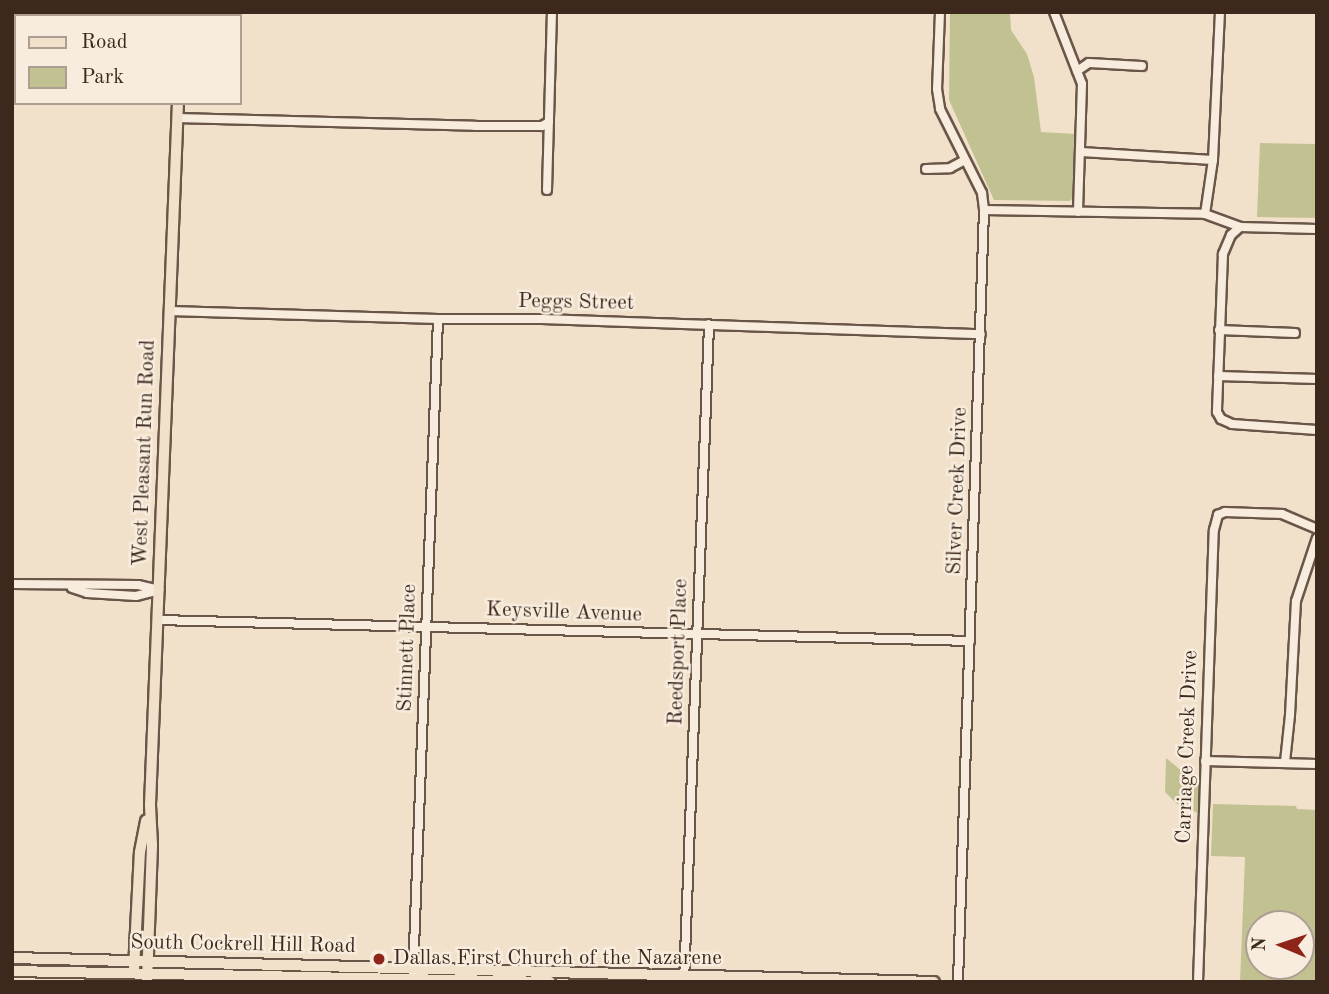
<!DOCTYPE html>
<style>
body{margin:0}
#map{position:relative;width:1329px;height:994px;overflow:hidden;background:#f2e1ca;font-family:"Old Standard TT",serif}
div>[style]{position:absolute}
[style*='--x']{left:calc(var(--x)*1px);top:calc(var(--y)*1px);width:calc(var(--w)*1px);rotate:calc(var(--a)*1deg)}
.green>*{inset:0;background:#c2c191}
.roads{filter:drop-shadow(2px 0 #6a5649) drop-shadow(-2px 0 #6a5649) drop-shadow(0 2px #6a5649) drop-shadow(0 -2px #6a5649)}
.minor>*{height:8px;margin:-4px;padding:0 4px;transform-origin:4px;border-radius:4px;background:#f7ecdd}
.major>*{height:10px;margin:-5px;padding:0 5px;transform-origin:5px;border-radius:5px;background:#f2e1ca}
.dots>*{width:19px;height:19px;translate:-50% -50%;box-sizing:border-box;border:4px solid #f7ecdd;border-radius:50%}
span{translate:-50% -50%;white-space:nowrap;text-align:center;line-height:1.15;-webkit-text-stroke:5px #f7ecdd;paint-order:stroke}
.street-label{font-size:21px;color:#3d281e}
.poi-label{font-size:21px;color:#3d281e}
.left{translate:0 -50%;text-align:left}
.frame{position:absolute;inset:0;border:14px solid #3d281e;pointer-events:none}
.legend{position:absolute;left:14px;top:14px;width:228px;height:91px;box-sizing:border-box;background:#f7ecdd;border:2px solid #ad9e91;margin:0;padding:9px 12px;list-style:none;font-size:21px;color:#3d281e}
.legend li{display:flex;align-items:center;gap:14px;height:35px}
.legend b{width:35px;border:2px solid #ad9e91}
.north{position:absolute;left:1245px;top:910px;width:70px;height:70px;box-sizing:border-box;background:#f7ecdd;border:2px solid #ad9e91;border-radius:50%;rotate:272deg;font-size:19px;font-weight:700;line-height:28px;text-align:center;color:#3d281e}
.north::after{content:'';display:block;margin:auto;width:24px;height:32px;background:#8f2418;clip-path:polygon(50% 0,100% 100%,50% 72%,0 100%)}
</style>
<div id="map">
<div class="green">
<i style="clip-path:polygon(950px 12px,1010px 12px,1011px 30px,1027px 54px,1034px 77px,1041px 132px,1077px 134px,1074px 197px,1070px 201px,994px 200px,949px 100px)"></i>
<i style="clip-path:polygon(1260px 143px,1317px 144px,1317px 218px,1257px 217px)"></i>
<i style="clip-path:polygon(1166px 758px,1199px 785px,1198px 813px,1177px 804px,1165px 792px)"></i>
<i style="clip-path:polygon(evenodd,1213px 804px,1296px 806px,1297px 809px,1317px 810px,1317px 982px,1240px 982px,1245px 857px,1211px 856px,1213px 804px,1259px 924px,1301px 924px,1301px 966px,1259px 966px,1259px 924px)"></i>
</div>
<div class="roads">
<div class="minor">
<i style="--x:940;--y:12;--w:77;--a:92.2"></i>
<i style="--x:937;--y:89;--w:20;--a:81"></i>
<i style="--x:940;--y:109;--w:94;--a:63.4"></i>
<i style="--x:982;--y:193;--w:17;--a:83"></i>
<i style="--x:984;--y:210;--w:772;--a:91.93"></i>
<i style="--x:1054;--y:12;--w:77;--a:68.7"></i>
<i style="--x:1082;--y:84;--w:128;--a:91.8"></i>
<i style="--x:1077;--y:71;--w:14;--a:-34"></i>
<i style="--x:1089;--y:63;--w:53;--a:3.2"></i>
<i style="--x:177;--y:118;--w:298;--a:1.5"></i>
<i style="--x:475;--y:126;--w:67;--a:0"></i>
<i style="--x:542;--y:126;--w:8;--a:-30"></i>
<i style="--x:1081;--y:152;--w:132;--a:3.5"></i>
<i style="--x:926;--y:169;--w:24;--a:-2"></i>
<i style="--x:950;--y:168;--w:17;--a:-28"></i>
<i style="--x:547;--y:190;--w:178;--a:-88.4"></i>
<i style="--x:984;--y:210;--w:221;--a:1"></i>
<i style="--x:1205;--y:214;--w:37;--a:20"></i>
<i style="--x:1240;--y:227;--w:77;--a:1.5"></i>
<i style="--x:1205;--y:214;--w:55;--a:-81.6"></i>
<i style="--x:1213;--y:160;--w:148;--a:-87.3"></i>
<i style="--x:1240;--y:227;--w:12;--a:138"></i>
<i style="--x:1231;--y:235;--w:21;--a:113"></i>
<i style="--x:1223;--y:254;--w:158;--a:92.2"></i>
<i style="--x:1217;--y:412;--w:8;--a:60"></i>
<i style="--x:1221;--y:419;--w:12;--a:24"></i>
<i style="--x:1232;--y:424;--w:85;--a:4"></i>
<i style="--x:170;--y:311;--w:268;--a:1.7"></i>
<i style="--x:438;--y:319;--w:104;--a:0"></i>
<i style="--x:542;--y:319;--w:439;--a:2"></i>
<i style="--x:1219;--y:330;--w:76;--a:2.3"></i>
<i style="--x:1218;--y:376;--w:99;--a:1.7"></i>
<i style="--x:12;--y:584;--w:126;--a:0.5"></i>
<i style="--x:138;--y:585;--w:22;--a:13"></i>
<i style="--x:72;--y:588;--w:16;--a:18"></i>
<i style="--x:87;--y:593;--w:49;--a:3.5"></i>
<i style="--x:136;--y:596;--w:21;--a:-14"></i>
<i style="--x:158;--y:620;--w:812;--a:1.48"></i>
<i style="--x:1205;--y:761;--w:112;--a:1.5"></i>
<i style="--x:1285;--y:762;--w:47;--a:-83.9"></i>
<i style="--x:1290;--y:715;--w:114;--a:-87"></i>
<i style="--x:1296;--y:601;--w:66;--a:-71.6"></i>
<i style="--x:413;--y:973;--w:654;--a:-87.81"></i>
<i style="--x:684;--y:982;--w:658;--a:-87.82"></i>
<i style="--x:1198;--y:982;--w:452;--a:-88"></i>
<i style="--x:1214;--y:530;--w:16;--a:-75"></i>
<i style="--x:1218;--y:515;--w:8;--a:-23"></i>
<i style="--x:1225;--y:512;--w:57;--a:2"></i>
<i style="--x:1282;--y:514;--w:38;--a:23"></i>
</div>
<div class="major">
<i style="--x:182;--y:16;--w:4;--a:-90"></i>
<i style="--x:12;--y:958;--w:922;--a:1.49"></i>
<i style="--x:134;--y:969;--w:117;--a:-87.1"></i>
<i style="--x:140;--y:852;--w:32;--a:-79"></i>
<i style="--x:12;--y:971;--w:538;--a:1.17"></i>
<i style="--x:147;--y:982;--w:137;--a:-87.9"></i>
<i style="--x:152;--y:845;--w:40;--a:-92.9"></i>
<i style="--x:150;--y:805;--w:703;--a:-87.72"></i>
</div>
</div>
<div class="dots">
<i style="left:379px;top:959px;background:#8f2418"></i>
</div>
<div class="street-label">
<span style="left:576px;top:303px;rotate:1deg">Peggs Street</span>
<span style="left:145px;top:453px;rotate:-88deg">West Pleasant Run Road</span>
<span style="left:958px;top:491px;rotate:-88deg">Silver Creek Drive</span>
<span style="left:564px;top:613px;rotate:2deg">Keysville Avenue</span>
<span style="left:408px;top:648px;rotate:-88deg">Stinnett Place</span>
<span style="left:679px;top:652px;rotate:-88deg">Reedsport Place</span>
<span style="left:1188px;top:747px;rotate:-88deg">Carriage Creek Drive</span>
<span style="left:243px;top:945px;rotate:1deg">South Cockrell Hill Road</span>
</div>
<div class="poi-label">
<span class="left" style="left:393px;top:959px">Dallas First Church of the Nazarene</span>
</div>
<div class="frame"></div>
<ul class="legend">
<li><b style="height:9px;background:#f2e1ca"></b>Road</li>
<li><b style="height:19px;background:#c2c191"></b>Park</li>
</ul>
<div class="north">N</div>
</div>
